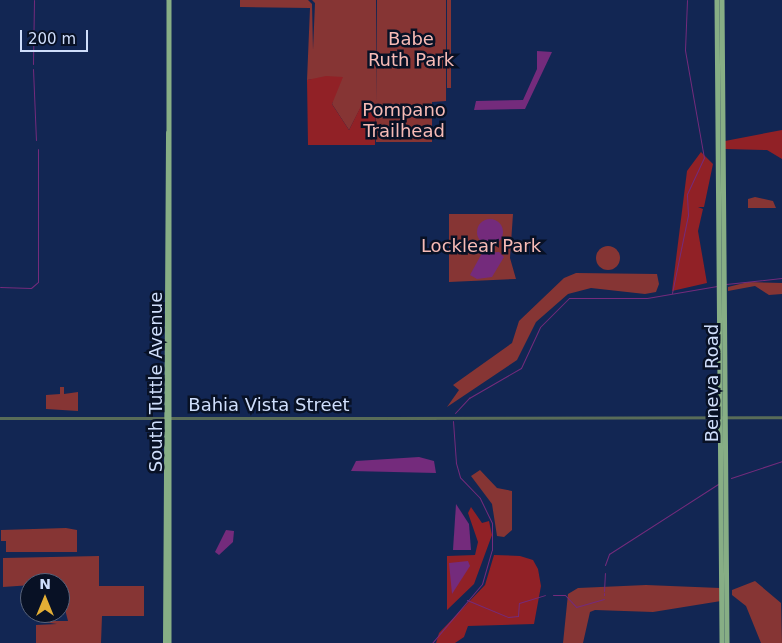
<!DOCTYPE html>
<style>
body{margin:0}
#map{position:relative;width:782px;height:643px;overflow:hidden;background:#122653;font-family:"DejaVu Sans",sans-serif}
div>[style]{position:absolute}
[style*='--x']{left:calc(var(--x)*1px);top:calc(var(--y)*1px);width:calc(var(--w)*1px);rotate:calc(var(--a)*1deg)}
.green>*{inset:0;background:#863534}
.round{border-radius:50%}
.forest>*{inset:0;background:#912126}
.water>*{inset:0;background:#742b7c}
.stream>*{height:1px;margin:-0.5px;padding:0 0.5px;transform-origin:0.5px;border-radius:0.5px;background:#742b7c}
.minor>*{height:3px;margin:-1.5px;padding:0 1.5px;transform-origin:1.5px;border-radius:1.5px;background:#596c58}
.major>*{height:4.5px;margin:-2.25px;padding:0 2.25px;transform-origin:2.25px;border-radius:2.25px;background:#87ae85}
span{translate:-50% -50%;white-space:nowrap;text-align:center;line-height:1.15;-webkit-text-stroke:5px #081125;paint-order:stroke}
.park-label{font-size:18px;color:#f7bbb6}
.street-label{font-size:18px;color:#cfdefb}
.north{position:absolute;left:20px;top:573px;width:50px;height:50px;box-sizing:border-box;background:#081125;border:1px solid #58637b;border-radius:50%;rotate:0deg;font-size:14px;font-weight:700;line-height:20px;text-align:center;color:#cfdefb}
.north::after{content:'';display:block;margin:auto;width:18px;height:22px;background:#e3ae35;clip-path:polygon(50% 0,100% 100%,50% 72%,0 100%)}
.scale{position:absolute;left:20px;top:30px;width:68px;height:22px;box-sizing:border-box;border:2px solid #cfdefb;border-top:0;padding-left:6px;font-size:15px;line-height:18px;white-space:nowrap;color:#cfdefb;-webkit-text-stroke:4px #081125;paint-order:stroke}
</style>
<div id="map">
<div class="green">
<i style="clip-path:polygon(240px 0,308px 0,312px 4px,313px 50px,315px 3px,312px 0,376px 0,376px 103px,377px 0,446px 0,446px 101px,432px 102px,432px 142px,376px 142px,376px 104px,364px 101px,349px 130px,332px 104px,334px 94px,315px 79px,307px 80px,310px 8px,240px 7px)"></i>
<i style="clip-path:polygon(447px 0,451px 0,451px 88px,447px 88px)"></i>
<i style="clip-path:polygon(755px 197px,773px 201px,776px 208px,748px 208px,748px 199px)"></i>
<i style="clip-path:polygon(449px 214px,513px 214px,510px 258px,516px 279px,449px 282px)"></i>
<i class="round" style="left:596px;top:246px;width:24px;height:24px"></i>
<i style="clip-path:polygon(576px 273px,657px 274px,659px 284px,656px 292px,645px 294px,591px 288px,568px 294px,536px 322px,517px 360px,447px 407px,459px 390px,453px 385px,512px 343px,519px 321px,564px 278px)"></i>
<i style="clip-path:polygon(748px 282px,782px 283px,782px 294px,769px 295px,755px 286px,728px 291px,728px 287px)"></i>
<i style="clip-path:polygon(60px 387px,64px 387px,64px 394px,78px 392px,78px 411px,46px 409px,46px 395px,60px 394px)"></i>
<i style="clip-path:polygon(480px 470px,497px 488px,512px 491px,512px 530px,504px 537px,497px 536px,492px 504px,471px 476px)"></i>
<i style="clip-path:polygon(66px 528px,77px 530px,77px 552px,6px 552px,6px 541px,1px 541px,1px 530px)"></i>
<i style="clip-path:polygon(99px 556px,99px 586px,144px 586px,144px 616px,102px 616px,101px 643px,36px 643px,36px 625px,57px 624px,36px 621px,68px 621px,60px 590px,64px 587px,60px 583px,3px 587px,3px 558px)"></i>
<i style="clip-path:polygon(755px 581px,781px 603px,782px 643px,761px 643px,746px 606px,732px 595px,732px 590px)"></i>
<i style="clip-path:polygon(646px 585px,720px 588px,721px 601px,653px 612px,595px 610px,590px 612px,583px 643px,563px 643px,568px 594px,578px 588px)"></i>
</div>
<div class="forest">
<i style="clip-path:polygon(326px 76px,343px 77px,332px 104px,349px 130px,364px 100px,376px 104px,375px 145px,308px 145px,307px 80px)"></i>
<i style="clip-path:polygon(782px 130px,782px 159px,767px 150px,725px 149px,725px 141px)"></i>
<i style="clip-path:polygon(701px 152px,713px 164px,704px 207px,698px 207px,703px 209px,698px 231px,707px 283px,672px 291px,687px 171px)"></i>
<i style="clip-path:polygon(471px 507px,482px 523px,489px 521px,492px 535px,474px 584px,447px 610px,447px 556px,475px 555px,478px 542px,468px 513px)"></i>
<i style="clip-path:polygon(494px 555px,520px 556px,533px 560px,538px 569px,541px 586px,534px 624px,468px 626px,464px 637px,455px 643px,436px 643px,439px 633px,485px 585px)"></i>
</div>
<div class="water">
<i style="clip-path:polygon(537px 51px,552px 52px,525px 109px,474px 110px,476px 101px,523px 100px,537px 69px)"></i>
<i class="round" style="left:477px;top:219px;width:26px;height:26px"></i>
<i style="clip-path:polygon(499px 252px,504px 257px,492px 277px,477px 279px,470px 275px,482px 253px)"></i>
<i style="clip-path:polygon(419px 457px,434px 461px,436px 473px,351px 471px,356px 461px)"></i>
<i style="clip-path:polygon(456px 504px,469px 524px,471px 550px,453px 550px)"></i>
<i style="clip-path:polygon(226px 530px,234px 531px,233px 542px,219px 555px,215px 552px)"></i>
<i style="clip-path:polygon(468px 561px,470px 566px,452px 594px,449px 563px)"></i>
</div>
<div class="stream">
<i style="--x:33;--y:64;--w:64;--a:-89.1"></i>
<i style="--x:33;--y:69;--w:71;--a:87.6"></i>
<i style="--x:726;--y:284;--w:56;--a:-6.1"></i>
<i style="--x:0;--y:287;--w:31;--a:2"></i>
<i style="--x:31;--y:288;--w:9;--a:-41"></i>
<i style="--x:38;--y:282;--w:133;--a:-90"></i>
<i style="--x:672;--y:293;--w:80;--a:-78.4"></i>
<i style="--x:688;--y:215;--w:21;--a:-93"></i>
<i style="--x:687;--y:194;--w:40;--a:-65"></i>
<i style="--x:704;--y:158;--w:110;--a:-100"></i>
<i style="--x:685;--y:50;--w:50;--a:-87.7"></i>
<i style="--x:455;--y:413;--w:21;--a:-47"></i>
<i style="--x:469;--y:398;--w:60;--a:-30"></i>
<i style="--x:521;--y:368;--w:45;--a:-65.1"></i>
<i style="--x:540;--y:327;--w:41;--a:-45"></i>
<i style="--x:569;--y:298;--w:78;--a:0"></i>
<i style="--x:647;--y:298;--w:71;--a:-9.7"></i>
<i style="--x:731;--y:478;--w:54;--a:-18.4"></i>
<i style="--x:605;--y:565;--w:12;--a:-70"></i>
<i style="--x:609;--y:554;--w:130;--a:-32.7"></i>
<i style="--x:604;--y:591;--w:18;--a:-87"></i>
<i style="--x:553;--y:595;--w:12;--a:0"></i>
<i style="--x:565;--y:595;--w:16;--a:47"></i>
<i style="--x:576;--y:607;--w:29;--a:-16"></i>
<i style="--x:604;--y:595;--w:2;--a:-90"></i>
<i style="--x:467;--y:600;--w:44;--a:22.5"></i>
<i style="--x:508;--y:617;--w:10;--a:-6"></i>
<i style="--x:518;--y:616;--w:13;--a:-86"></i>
<i style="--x:519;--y:603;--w:27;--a:-17"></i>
<i style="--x:432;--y:643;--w:77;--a:-49.7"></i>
<i style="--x:482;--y:584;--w:35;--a:-74"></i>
<i style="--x:492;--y:550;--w:27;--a:-90"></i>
<i style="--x:492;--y:523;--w:28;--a:-116"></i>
<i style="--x:480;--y:498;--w:29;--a:-134"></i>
<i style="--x:460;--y:477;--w:15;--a:-106"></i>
<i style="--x:456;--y:463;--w:42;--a:-94.1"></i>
</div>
<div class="minor">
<i style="--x:0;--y:418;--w:435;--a:0"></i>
<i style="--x:388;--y:418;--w:394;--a:-0.1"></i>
</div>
<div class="major">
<i style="--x:169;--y:0;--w:643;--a:90"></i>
<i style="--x:717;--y:0;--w:643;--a:89.55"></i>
<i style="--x:722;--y:0;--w:643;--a:89.55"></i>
<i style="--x:165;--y:643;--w:510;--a:-89.66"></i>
</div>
<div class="park-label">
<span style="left:411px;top:50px">Babe<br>Ruth Park</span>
<span style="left:404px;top:121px">Pompano<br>Trailhead</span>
<span style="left:481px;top:246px">Locklear Park</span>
</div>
<div class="street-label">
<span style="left:156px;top:382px;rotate:-90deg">South Tuttle Avenue</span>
<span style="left:712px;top:383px;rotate:-90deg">Beneva Road</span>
<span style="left:269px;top:405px">Bahia Vista Street</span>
</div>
<div class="north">N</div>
<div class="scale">200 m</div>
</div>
